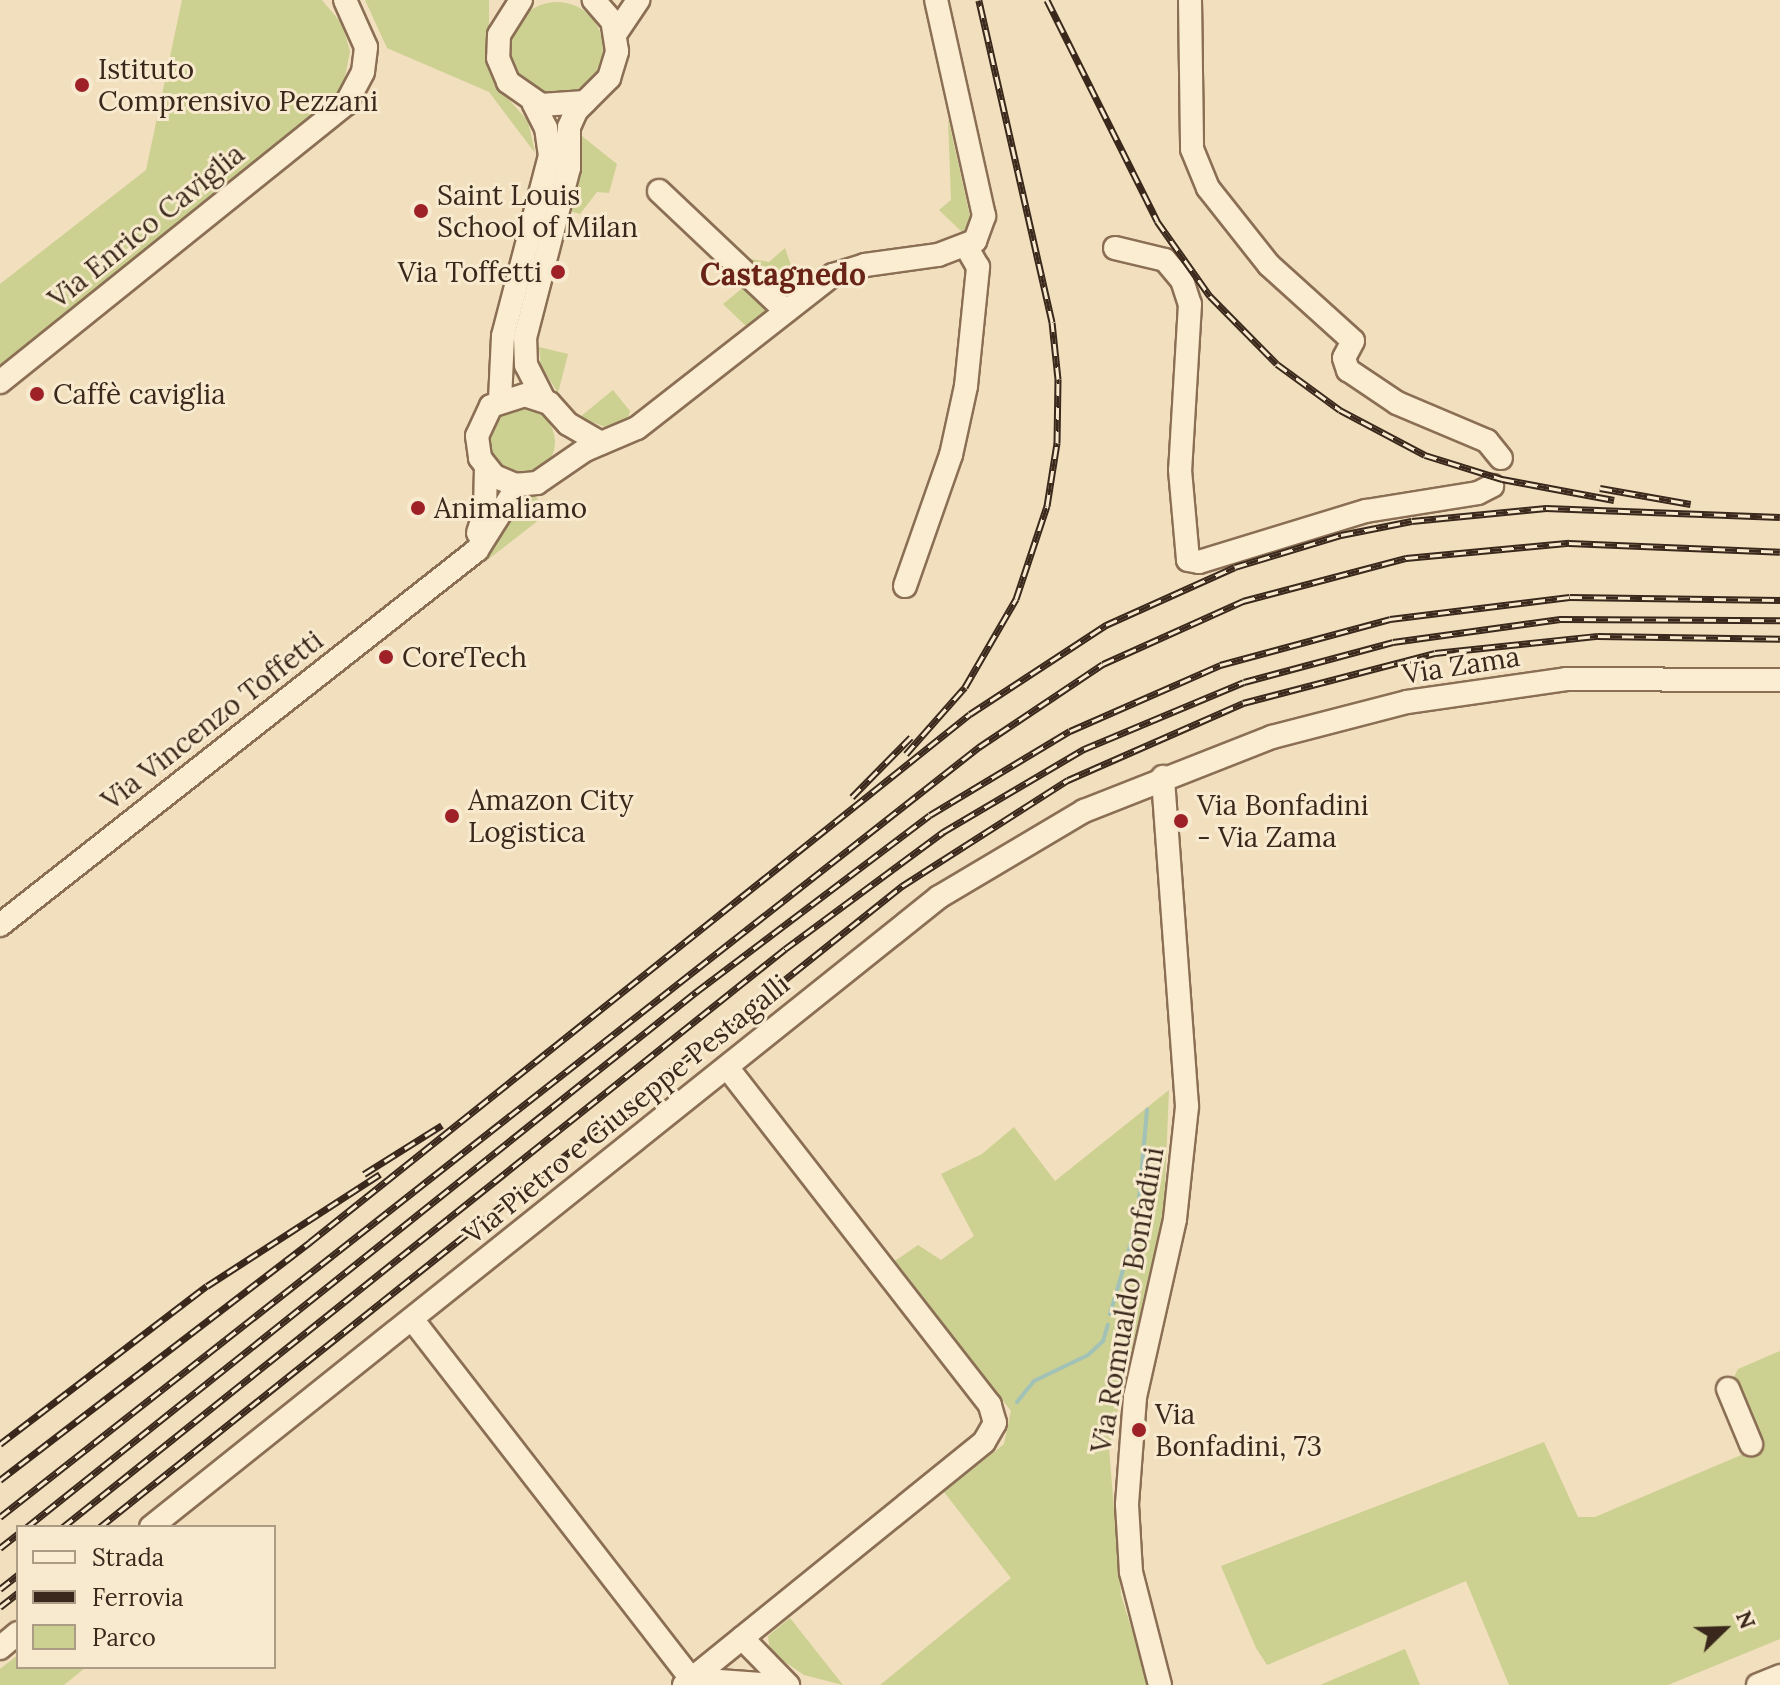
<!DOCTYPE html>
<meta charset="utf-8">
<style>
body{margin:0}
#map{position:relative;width:1780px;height:1685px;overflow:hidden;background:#f1dfbe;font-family:Lora,serif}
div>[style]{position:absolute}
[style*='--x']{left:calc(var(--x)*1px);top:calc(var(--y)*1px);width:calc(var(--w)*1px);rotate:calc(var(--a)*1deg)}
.green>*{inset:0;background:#ccd091}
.round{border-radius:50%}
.stream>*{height:4px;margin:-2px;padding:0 2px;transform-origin:2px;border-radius:2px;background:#a2c2b7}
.roads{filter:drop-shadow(2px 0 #8b6f55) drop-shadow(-2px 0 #8b6f55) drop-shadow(0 2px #8b6f55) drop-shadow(0 -2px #8b6f55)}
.minor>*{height:22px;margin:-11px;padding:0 11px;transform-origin:11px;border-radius:11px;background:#fbedd2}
.rail>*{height:7px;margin-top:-3.5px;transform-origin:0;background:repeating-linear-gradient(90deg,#f8eace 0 12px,#39281b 0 24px);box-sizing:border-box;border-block:2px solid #39281b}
.dots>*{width:22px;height:22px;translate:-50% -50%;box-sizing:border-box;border:4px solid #f8eace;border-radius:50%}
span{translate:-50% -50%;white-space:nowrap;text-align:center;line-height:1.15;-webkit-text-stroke:6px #f8eace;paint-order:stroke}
.poi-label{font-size:28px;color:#39281b}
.left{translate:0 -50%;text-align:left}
.right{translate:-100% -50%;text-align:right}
.street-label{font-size:28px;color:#39281b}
.neighbourhood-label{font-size:30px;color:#692417;font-weight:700}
.legend{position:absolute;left:16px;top:1525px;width:260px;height:144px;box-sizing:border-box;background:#f8eace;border:2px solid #ac9c86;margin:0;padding:10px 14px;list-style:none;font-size:24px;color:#39281b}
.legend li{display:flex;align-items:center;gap:16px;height:40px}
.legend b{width:40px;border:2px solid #ac9c86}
.north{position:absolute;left:1684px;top:1589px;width:80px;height:80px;-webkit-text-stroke:6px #f8eace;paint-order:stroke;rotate:67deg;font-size:22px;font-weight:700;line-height:32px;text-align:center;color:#39281b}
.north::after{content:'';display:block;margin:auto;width:28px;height:36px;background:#39281b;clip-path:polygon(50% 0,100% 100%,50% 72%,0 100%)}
</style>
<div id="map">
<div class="green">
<i style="clip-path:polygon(182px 0,322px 0,342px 24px,350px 51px,342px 92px,0 371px,0 284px,146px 170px)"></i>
<i style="clip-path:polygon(365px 0,489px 0,489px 67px,495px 84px,528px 121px,535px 153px,489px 92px,387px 48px)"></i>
<i class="round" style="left:511px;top:2px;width:92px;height:92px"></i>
<i style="clip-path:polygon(948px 118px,971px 221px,963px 233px,939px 210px,951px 200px)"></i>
<i style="clip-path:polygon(578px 133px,617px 164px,609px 193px,597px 192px,580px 214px,567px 210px)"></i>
<i style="clip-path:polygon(785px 248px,795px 277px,789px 291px,772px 279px,769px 283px,740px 257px,769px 262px)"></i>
<i style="clip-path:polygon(745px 286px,771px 304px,769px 314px,748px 328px,723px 304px)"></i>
<i style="clip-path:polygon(539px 347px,568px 354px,558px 393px,541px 366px)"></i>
<i style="clip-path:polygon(613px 390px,630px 411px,628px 418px,605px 427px,580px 417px)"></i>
<i class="round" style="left:487px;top:408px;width:68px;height:68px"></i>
<i style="clip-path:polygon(528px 497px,536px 497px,548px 513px,486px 561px,514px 508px)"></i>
<i style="clip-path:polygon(1169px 1090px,1164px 1210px,1109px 1448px,1121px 1595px,1149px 1685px,880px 1685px,1011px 1578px,944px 1492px,1004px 1444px,1011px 1411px,895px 1261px,918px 1245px,941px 1260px,974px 1236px,941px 1174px,982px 1154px,1014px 1127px,1055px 1181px)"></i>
<i style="clip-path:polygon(1780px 1351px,1780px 1639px,1668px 1685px,1509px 1685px,1466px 1581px,1267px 1665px,1256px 1648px,1221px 1566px,1544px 1442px,1578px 1517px,1595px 1517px,1746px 1453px,1728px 1389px,1738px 1369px)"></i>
<i style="clip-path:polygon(790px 1618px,843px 1685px,804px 1675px,770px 1652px,768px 1636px)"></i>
<i style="clip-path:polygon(1405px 1649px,1420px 1685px,1320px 1685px)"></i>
<i style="clip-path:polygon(18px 1655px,18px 1667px,86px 1667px,64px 1685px,0 1685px,0 1669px)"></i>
</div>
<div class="stream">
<i style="--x:1110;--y:1314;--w:96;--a:-73.6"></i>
<i style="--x:1137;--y:1222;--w:113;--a:-84.9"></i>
<i style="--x:1017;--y:1402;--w:27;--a:-51"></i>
<i style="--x:1034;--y:1381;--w:60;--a:-25.7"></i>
<i style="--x:1088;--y:1355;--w:21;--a:-43"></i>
<i style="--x:1103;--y:1341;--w:17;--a:-73"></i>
</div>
<div class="roads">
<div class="minor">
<i style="--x:521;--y:0;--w:41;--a:122.2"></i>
<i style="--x:499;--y:35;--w:23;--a:92"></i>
<i style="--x:498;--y:58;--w:26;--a:67"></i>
<i style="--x:508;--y:82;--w:40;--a:34.9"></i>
<i style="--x:541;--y:105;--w:44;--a:-3.9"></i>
<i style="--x:1190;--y:0;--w:149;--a:89.2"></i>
<i style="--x:1192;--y:149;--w:42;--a:67.7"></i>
<i style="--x:1208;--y:188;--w:98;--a:51.6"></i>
<i style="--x:1269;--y:265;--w:113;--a:42.1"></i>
<i style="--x:1353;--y:341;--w:19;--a:118"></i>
<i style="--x:1344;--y:358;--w:13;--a:72"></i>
<i style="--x:1348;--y:370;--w:59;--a:34"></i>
<i style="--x:1397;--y:403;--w:98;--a:22.9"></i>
<i style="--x:1487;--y:441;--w:22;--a:51"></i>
<i style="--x:616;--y:33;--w:40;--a:-56"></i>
<i style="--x:659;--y:191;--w:173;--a:43.4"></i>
<i style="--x:1115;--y:248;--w:51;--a:13.5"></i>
<i style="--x:1165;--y:260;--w:26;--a:50"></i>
<i style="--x:1182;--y:280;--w:25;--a:72"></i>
<i style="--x:1190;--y:304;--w:166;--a:93.4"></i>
<i style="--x:1180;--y:470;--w:90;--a:84.9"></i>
<i style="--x:1188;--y:560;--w:11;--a:10"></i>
<i style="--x:1199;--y:562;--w:175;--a:-17"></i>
<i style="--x:1366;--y:511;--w:113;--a:-9.1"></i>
<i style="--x:1478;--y:493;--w:16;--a:-27"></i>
<i style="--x:0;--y:382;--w:444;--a:-38.8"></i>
<i style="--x:346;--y:104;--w:36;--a:-62"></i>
<i style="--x:363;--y:72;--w:25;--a:-83"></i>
<i style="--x:366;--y:47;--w:51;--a:-114.1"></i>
<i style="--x:500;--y:400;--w:64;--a:-87.3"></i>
<i style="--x:503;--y:336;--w:186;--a:-75.4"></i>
<i style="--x:550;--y:156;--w:28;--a:-98"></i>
<i style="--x:546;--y:128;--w:28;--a:-117"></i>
<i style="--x:544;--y:400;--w:39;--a:-117"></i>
<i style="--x:526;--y:365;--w:27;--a:-92"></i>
<i style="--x:525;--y:338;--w:176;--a:-75.5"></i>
<i style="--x:569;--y:168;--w:41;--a:-90"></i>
<i style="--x:569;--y:127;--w:17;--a:-66"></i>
<i style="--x:576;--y:111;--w:47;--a:-45"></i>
<i style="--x:609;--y:78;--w:28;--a:-73"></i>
<i style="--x:617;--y:51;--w:30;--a:-99"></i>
<i style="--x:612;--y:21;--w:28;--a:-131"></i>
<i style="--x:601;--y:443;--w:38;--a:-150"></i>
<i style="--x:568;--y:424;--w:28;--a:-132"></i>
<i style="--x:549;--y:403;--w:25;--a:-162"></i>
<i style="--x:525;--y:395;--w:36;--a:162"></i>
<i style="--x:491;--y:406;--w:33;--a:115"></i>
<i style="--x:477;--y:436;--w:22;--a:82"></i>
<i style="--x:480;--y:458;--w:23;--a:52"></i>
<i style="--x:494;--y:476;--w:23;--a:23"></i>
<i style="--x:515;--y:485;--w:22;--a:-5"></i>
<i style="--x:537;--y:483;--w:58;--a:-34.5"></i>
<i style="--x:585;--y:450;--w:56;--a:-22.9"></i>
<i style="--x:637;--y:428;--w:249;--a:-38"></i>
<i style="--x:833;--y:275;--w:34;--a:-17"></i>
<i style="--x:865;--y:265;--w:74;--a:-7.8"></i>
<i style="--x:938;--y:255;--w:40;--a:-21"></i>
<i style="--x:975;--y:241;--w:27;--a:-70"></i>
<i style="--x:984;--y:216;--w:221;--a:-102.5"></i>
<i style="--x:478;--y:533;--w:23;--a:-72"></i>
<i style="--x:485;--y:511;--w:43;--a:-88.7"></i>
<i style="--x:905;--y:586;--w:139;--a:-70.7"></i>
<i style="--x:951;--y:455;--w:71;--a:-77.7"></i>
<i style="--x:966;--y:386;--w:120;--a:-84.2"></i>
<i style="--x:978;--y:267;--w:22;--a:-120"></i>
<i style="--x:0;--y:925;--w:607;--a:-38.17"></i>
<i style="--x:477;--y:550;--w:77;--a:-57.8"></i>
<i style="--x:412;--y:1319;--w:455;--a:52.2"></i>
<i style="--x:1728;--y:1389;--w:60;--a:67.3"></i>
<i style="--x:151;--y:1527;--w:1009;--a:-38.64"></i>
<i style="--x:939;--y:897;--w:169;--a:-30.7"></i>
<i style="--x:1084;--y:811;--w:202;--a:-21.5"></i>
<i style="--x:1272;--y:737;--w:139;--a:-14.5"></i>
<i style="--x:1407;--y:702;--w:161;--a:-8.2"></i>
<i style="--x:1566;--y:679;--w:214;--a:0.3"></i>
<i style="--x:742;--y:1638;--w:66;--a:45.6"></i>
<i style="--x:0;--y:1648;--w:23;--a:-40"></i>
<i style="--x:691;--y:1679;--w:84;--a:4.1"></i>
<i style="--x:684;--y:1685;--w:386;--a:-39"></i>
<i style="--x:984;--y:1442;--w:22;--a:-60"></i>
<i style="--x:995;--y:1423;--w:19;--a:-106"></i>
<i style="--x:990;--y:1405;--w:428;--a:-127.9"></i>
<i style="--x:1160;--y:1685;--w:117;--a:-104.4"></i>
<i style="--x:1131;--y:1572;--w:68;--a:-93.4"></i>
<i style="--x:1127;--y:1504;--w:107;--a:-85.7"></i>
<i style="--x:1135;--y:1397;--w:182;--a:-77.3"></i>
<i style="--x:1175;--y:1219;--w:114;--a:-83.9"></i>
<i style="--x:1187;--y:1106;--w:330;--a:-94.2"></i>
<i style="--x:1758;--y:1685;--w:24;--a:-22"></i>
</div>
</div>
<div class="rail">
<i style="--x:1047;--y:0;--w:247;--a:63.5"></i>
<i style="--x:1157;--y:221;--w:92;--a:54.8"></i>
<i style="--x:1210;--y:296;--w:95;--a:45.4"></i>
<i style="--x:1277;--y:364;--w:78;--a:36.1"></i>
<i style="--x:1340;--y:410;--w:96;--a:27.9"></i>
<i style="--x:1425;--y:455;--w:81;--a:17.3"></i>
<i style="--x:1502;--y:479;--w:114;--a:10.6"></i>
<i style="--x:1600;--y:488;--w:92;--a:10"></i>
<i style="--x:906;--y:754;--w:89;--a:-48.6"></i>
<i style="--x:965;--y:687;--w:102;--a:-59.9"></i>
<i style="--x:1016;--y:599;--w:98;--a:-71.6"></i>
<i style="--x:1047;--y:506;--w:64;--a:-81"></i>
<i style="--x:1057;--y:443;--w:64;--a:-89.1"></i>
<i style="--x:1058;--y:379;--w:57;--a:-96"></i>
<i style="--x:1052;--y:322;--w:330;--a:-102.8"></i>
<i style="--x:852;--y:797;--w:84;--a:-45.5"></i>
<i style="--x:364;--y:1174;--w:92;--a:-32.1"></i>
<i style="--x:0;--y:1444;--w:260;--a:-37.4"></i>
<i style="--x:207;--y:1286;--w:206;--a:-32.9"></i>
<i style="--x:0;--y:1480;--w:391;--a:-37.5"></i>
<i style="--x:310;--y:1242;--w:845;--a:-38.66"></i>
<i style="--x:970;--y:714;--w:163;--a:-33.2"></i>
<i style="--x:1106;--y:625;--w:141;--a:-24.2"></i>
<i style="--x:1235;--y:567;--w:111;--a:-16.8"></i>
<i style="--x:1341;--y:535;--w:72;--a:-11.2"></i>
<i style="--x:1412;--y:521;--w:135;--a:-5.5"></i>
<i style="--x:1546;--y:508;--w:234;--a:2.2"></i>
<i style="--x:0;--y:1517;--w:1246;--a:-38.19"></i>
<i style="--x:979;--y:747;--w:149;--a:-33.8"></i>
<i style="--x:1103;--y:664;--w:154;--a:-24.2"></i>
<i style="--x:1243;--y:601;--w:169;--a:-14.8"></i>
<i style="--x:1406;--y:558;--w:164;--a:-5.3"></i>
<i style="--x:1569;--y:543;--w:211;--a:2.4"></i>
<i style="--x:27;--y:1527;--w:857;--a:-38.65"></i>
<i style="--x:696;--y:992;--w:293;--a:-37.1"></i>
<i style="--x:930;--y:815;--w:163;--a:-31"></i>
<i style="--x:1070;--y:731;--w:164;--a:-23.7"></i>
<i style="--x:1220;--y:665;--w:176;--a:-15.1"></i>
<i style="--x:1390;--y:619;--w:181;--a:-7"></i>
<i style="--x:1570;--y:597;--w:210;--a:0.8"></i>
<i style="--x:63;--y:1527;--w:925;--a:-38.68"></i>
<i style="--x:785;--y:949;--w:197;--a:-36.5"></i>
<i style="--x:943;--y:832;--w:164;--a:-30.5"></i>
<i style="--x:1084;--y:749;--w:173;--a:-22.7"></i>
<i style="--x:1244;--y:682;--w:154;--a:-15"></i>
<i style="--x:1393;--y:642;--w:169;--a:-7.8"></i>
<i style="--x:1560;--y:619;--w:220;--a:0.3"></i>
<i style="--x:100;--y:1527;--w:1027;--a:-38.63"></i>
<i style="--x:902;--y:886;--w:197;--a:-32.6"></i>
<i style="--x:1068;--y:780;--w:191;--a:-23.7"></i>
<i style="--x:1243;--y:703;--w:198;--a:-14.6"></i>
<i style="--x:1435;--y:653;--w:164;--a:-6"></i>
<i style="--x:1598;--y:636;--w:182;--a:0.9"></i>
<i style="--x:0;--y:1548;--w:23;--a:-38"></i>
<i style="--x:0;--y:1589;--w:23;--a:-38"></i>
<i style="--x:0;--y:1607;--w:23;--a:-38"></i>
</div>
<div class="dots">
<i style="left:82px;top:85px;background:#9e2128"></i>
<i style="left:421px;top:211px;background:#9e2128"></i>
<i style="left:558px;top:272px;background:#9e2128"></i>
<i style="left:37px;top:394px;background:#9e2128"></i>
<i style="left:418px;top:508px;background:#9e2128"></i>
<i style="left:386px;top:657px;background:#9e2128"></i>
<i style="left:452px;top:816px;background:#9e2128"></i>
<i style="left:1181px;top:821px;background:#9e2128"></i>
<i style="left:1139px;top:1430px;background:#9e2128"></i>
</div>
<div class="poi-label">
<span class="left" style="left:98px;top:85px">Istituto<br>Comprensivo Pezzani</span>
<span class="left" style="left:437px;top:211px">Saint Louis<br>School of Milan</span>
<span class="right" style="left:542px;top:272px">Via Toffetti</span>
<span class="left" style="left:53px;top:394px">Caffè caviglia</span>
<span class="left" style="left:434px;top:508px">Animaliamo</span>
<span class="left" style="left:402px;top:657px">CoreTech</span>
<span class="left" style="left:468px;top:816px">Amazon City<br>Logistica</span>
<span class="left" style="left:1197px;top:821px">Via Bonfadini<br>- Via Zama</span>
<span class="left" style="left:1155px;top:1430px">Via<br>Bonfadini, 73</span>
</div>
<div class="street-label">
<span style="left:146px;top:226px;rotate:-39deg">Via Enrico Caviglia</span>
<span style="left:1461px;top:665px;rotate:-9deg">Via Zama</span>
<span style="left:212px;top:720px;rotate:-38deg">Via Vincenzo Toffetti</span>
<span style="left:626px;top:1109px;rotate:-39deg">Via Pietro e Giuseppe Pestagalli</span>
<span style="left:1127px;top:1300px;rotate:-80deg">Via Romualdo Bonfadini</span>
</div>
<div class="neighbourhood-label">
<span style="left:783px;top:274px">Castagnedo</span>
</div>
<ul class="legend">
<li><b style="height:10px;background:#fbedd2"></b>Strada</li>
<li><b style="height:10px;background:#39281b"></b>Ferrovia</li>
<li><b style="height:22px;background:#ccd091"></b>Parco</li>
</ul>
<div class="north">N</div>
</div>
